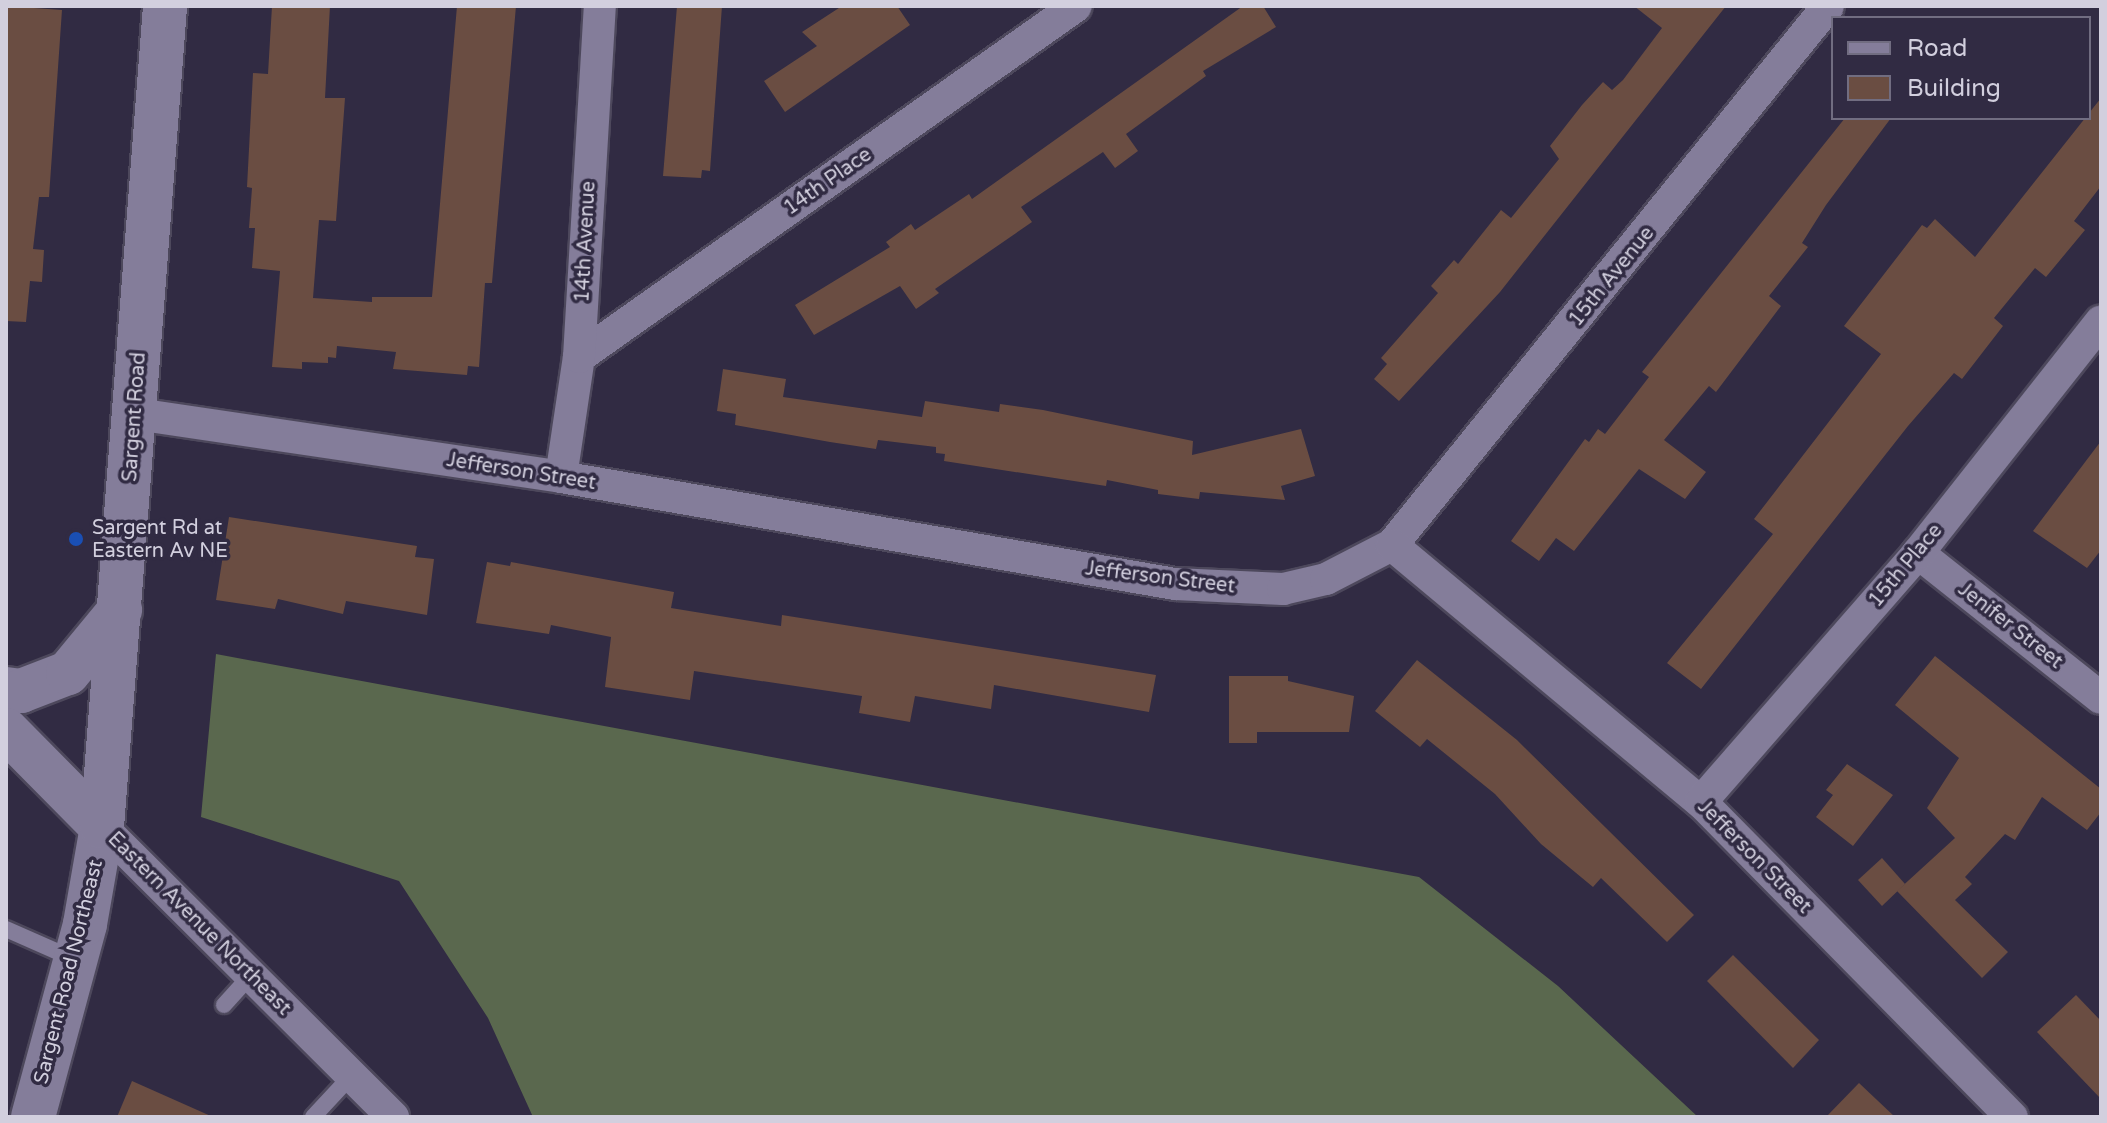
<!DOCTYPE html>
<style>
body{margin:0}
#map{position:relative;width:2107px;height:1123px;overflow:hidden;background:#312b43;font-family:"Varela Round",sans-serif}
div>[style]{position:absolute}
[style*='--x']{left:calc(var(--x)*1px);top:calc(var(--y)*1px);width:calc(var(--w)*1px);rotate:calc(var(--a)*1deg)}
.forest>*{inset:0;background:#5a684e}
.building>*{inset:0;background:#6a4d42}
.roads{filter:drop-shadow(2px 0 #4d485c) drop-shadow(-2px 0 #4d485c) drop-shadow(0 2px #4d485c) drop-shadow(0 -2px #4d485c)}
.lane>*{height:16px;margin:-8px;padding:0 8px;transform-origin:8px;border-radius:8px;background:#847d9a}
.street>*{height:32px;margin:-16px;padding:0 16px;transform-origin:16px;border-radius:16px;background:#847d9a}
.secondary>*{height:44px;margin:-22px;padding:0 22px;transform-origin:22px;border-radius:22px;background:#847d9a}
.dots>*{width:22px;height:22px;translate:-50% -50%;box-sizing:border-box;border:4px solid #312b43;border-radius:50%}
span{translate:-50% -50%;white-space:nowrap;text-align:center;line-height:1.15;-webkit-text-stroke:7px #312b43;paint-order:stroke}
.street-label{font-size:20px;color:#d2cfde}
.poi-label{font-size:20px;color:#d2cfde}
.left{translate:0 -50%;text-align:left}
.frame{position:absolute;inset:0;border:8px solid #d2cfde;pointer-events:none}
.legend{position:absolute;left:1831px;top:16px;width:260px;height:104px;box-sizing:border-box;background:#312b43;border:2px solid #716d81;margin:0;padding:10px 14px;list-style:none;font-size:24px;color:#d2cfde}
.legend li{display:flex;align-items:center;gap:16px;height:40px}
.legend b{width:40px;border:2px solid #716d81}
</style>
<div id="map">
<div class="forest">
<i style="clip-path:polygon(216px 654px,1419px 877px,1558px 986px,1698px 1117px,533px 1117px,488px 1018px,399px 881px,201px 817px)"></i>
</div>
<div class="building">
<i style="clip-path:polygon(6px 6px,62px 10px,49px 197px,39px 197px,33px 249px,44px 250px,42px 282px,30px 281px,26px 322px,6px 321px)"></i>
<i style="clip-path:polygon(272px 6px,330px 6px,325px 98px,345px 98px,336px 221px,319px 220px,313px 298px,372px 302px,372px 297px,432px 297px,457px 6px,516px 6px,492px 283px,485px 283px,479px 367px,468px 366px,467px 375px,393px 369px,396px 352px,337px 346px,336px 358px,328px 357px,328px 363px,302px 362px,302px 369px,272px 367px,280px 271px,252px 268px,255px 228px,249px 228px,252px 188px,247px 187px,253px 73px,268px 74px)"></i>
<i style="clip-path:polygon(677px 6px,722px 6px,710px 171px,702px 170px,701px 178px,663px 176px)"></i>
<i style="clip-path:polygon(842px 6px,897px 6px,910px 25px,785px 112px,764px 81px,817px 46px,802px 32px)"></i>
<i style="clip-path:polygon(1243px 6px,1263px 6px,1276px 27px,1203px 71px,1206px 76px,1126px 134px,1138px 151px,1115px 168px,1103px 152px,1021px 207px,1032px 222px,935px 289px,939px 293px,916px 309px,900px 286px,814px 335px,795px 305px,890px 247px,886px 242px,911px 224px,915px 230px,969px 194px,972px 199px)"></i>
<i style="clip-path:polygon(1634px 6px,1726px 6px,1500px 292px,1399px 401px,1374px 379px,1387px 364px,1381px 358px,1438px 293px,1431px 286px,1454px 260px,1458px 264px,1501px 210px,1511px 218px,1559px 159px,1550px 146px,1582px 105px,1603px 82px,1612px 90px,1623px 80px,1662px 28px)"></i>
<i style="clip-path:polygon(2101px 98px,2101px 186px,2074px 221px,2085px 230px,2046px 277px,2035px 268px,1994px 318px,2003px 326px,1962px 379px,1954px 373px,1908px 426px,1701px 689px,1667px 663px,1773px 534px,1754px 519px,1881px 354px,1844px 326px,1922px 225px,1927px 228px,1935px 219px,1975px 257px)"></i>
<i style="clip-path:polygon(1845px 118px,1891px 118px,1826px 205px,1802px 243px,1808px 247px,1769px 296px,1781px 306px,1716px 392px,1709px 386px,1664px 440px,1706px 472px,1685px 499px,1639px 469px,1574px 551px,1556px 538px,1539px 561px,1511px 541px,1585px 439px,1589px 442px,1598px 429px,1605px 434px,1649px 377px,1642px 372px)"></i>
<i style="clip-path:polygon(723px 369px,786px 379px,783px 397px,922px 417px,925px 401px,999px 412px,1000px 404px,1043px 410px,1193px 441px,1192px 455px,1301px 429px,1315px 476px,1281px 486px,1285px 500px,1200px 492px,1199px 499px,1158px 494px,1158px 490px,1107px 480px,1106px 486px,944px 461px,945px 454px,936px 453px,936px 447px,878px 440px,876px 449px,830px 442px,735px 425px,736px 414px,717px 411px)"></i>
<i style="clip-path:polygon(2101px 441px,2101px 550px,2087px 568px,2033px 531px)"></i>
<i style="clip-path:polygon(229px 517px,417px 546px,415px 557px,434px 559px,427px 615px,346px 601px,343px 614px,278px 599px,275px 609px,216px 600px)"></i>
<i style="clip-path:polygon(487px 562px,510px 566px,511px 562px,674px 592px,671px 608px,781px 626px,782px 615px,1156px 675px,1149px 712px,994px 685px,991px 709px,915px 696px,910px 722px,859px 713px,862px 696px,694px 671px,690px 700px,605px 687px,611px 637px,551px 625px,549px 634px,476px 623px)"></i>
<i style="clip-path:polygon(1935px 656px,2101px 789px,2101px 812px,2087px 830px,2042px 797px,2015px 840px,2005px 834px,1965px 877px,1972px 884px,1955px 900px,2008px 952px,1982px 978px,1897px 891px,1955px 838px,1927px 808px,1959px 758px,1895px 705px)"></i>
<i style="clip-path:polygon(1417px 660px,1517px 740px,1694px 915px,1667px 942px,1601px 878px,1593px 887px,1541px 844px,1495px 794px,1427px 739px,1420px 747px,1375px 711px)"></i>
<i style="clip-path:polygon(1229px 676px,1288px 676px,1288px 681px,1354px 696px,1349px 732px,1257px 732px,1257px 743px,1229px 743px)"></i>
<i style="clip-path:polygon(1847px 764px,1893px 795px,1853px 846px,1816px 817px,1833px 795px,1826px 790px)"></i>
<i style="clip-path:polygon(1882px 858px,1905px 884px,1882px 906px,1858px 880px)"></i>
<i style="clip-path:polygon(1733px 955px,1819px 1040px,1793px 1068px,1707px 981px)"></i>
<i style="clip-path:polygon(2076px 995px,2101px 1021px,2101px 1099px,2037px 1032px)"></i>
<i style="clip-path:polygon(132px 1081px,213px 1117px,117px 1117px)"></i>
<i style="clip-path:polygon(1859px 1083px,1895px 1117px,1826px 1117px)"></i>
</div>
<div class="roads">
<div class="lane">
<i style="--x:6;--y:929;--w:74;--a:23.8"></i>
<i style="--x:224;--y:1005;--w:40;--a:-48"></i>
<i style="--x:313;--y:1117;--w:57;--a:-47.1"></i>
</div>
<div class="street">
<i style="--x:579;--y:357;--w:608;--a:-35.23"></i>
<i style="--x:136;--y:414;--w:430;--a:8.4"></i>
<i style="--x:561;--y:477;--w:623;--a:9.89"></i>
<i style="--x:1175;--y:584;--w:108;--a:2.7"></i>
<i style="--x:1283;--y:589;--w:44;--a:-13.1"></i>
<i style="--x:1326;--y:579;--w:74;--a:-27.3"></i>
<i style="--x:1392;--y:545;--w:693;--a:-51.03"></i>
<i style="--x:561;--y:477;--w:121;--a:-81.5"></i>
<i style="--x:579;--y:357;--w:352;--a:-86.6"></i>
<i style="--x:1392;--y:545;--w:402;--a:39.8"></i>
<i style="--x:1701;--y:802;--w:443;--a:45.4"></i>
<i style="--x:1918;--y:553;--w:233;--a:38.4"></i>
<i style="--x:1701;--y:802;--w:330;--a:-48.9"></i>
<i style="--x:1918;--y:553;--w:295;--a:-51.7"></i>
<i style="--x:102;--y:827;--w:411;--a:44.9"></i>
</div>
<div class="secondary">
<i style="--x:6;--y:689;--w:15;--a:8"></i>
<i style="--x:21;--y:691;--w:50;--a:-21"></i>
<i style="--x:68;--y:673;--w:82;--a:-50.5"></i>
<i style="--x:6;--y:730;--w:136;--a:45.3"></i>
<i style="--x:33;--y:1117;--w:200;--a:-74.9"></i>
<i style="--x:85;--y:924;--w:98;--a:-80.1"></i>
<i style="--x:102;--y:827;--w:823;--a:-85.61"></i>
</div>
</div>
<div class="dots">
<i style="left:76px;top:539px;background:#1a4fb4"></i>
</div>
<div class="street-label">
<span style="left:828px;top:182px;rotate:-35deg">14th Place</span>
<span style="left:586px;top:242px;rotate:-87deg">14th Avenue</span>
<span style="left:1612px;top:277px;rotate:-51deg">15th Avenue</span>
<span style="left:135px;top:417px;rotate:-86deg">Sargent Road</span>
<span style="left:521px;top:472px;rotate:9deg">Jefferson Street</span>
<span style="left:1906px;top:566px;rotate:-50deg">15th Place</span>
<span style="left:1160px;top:578px;rotate:7deg">Jefferson Street</span>
<span style="left:2010px;top:626px;rotate:38deg">Jenifer Street</span>
<span style="left:1754px;top:857px;rotate:45deg">Jefferson Street</span>
<span style="left:199px;top:924px;rotate:45deg">Eastern Avenue Northeast</span>
<span style="left:69px;top:972px;rotate:-76deg">Sargent Road Northeast</span>
</div>
<div class="poi-label">
<span class="left" style="left:92px;top:540px">Sargent Rd at<br>Eastern Av NE</span>
</div>
<div class="frame"></div>
<ul class="legend">
<li><b style="height:10px;background:#847d9a"></b>Road</li>
<li><b style="height:22px;background:#6a4d42"></b>Building</li>
</ul>
</div>
